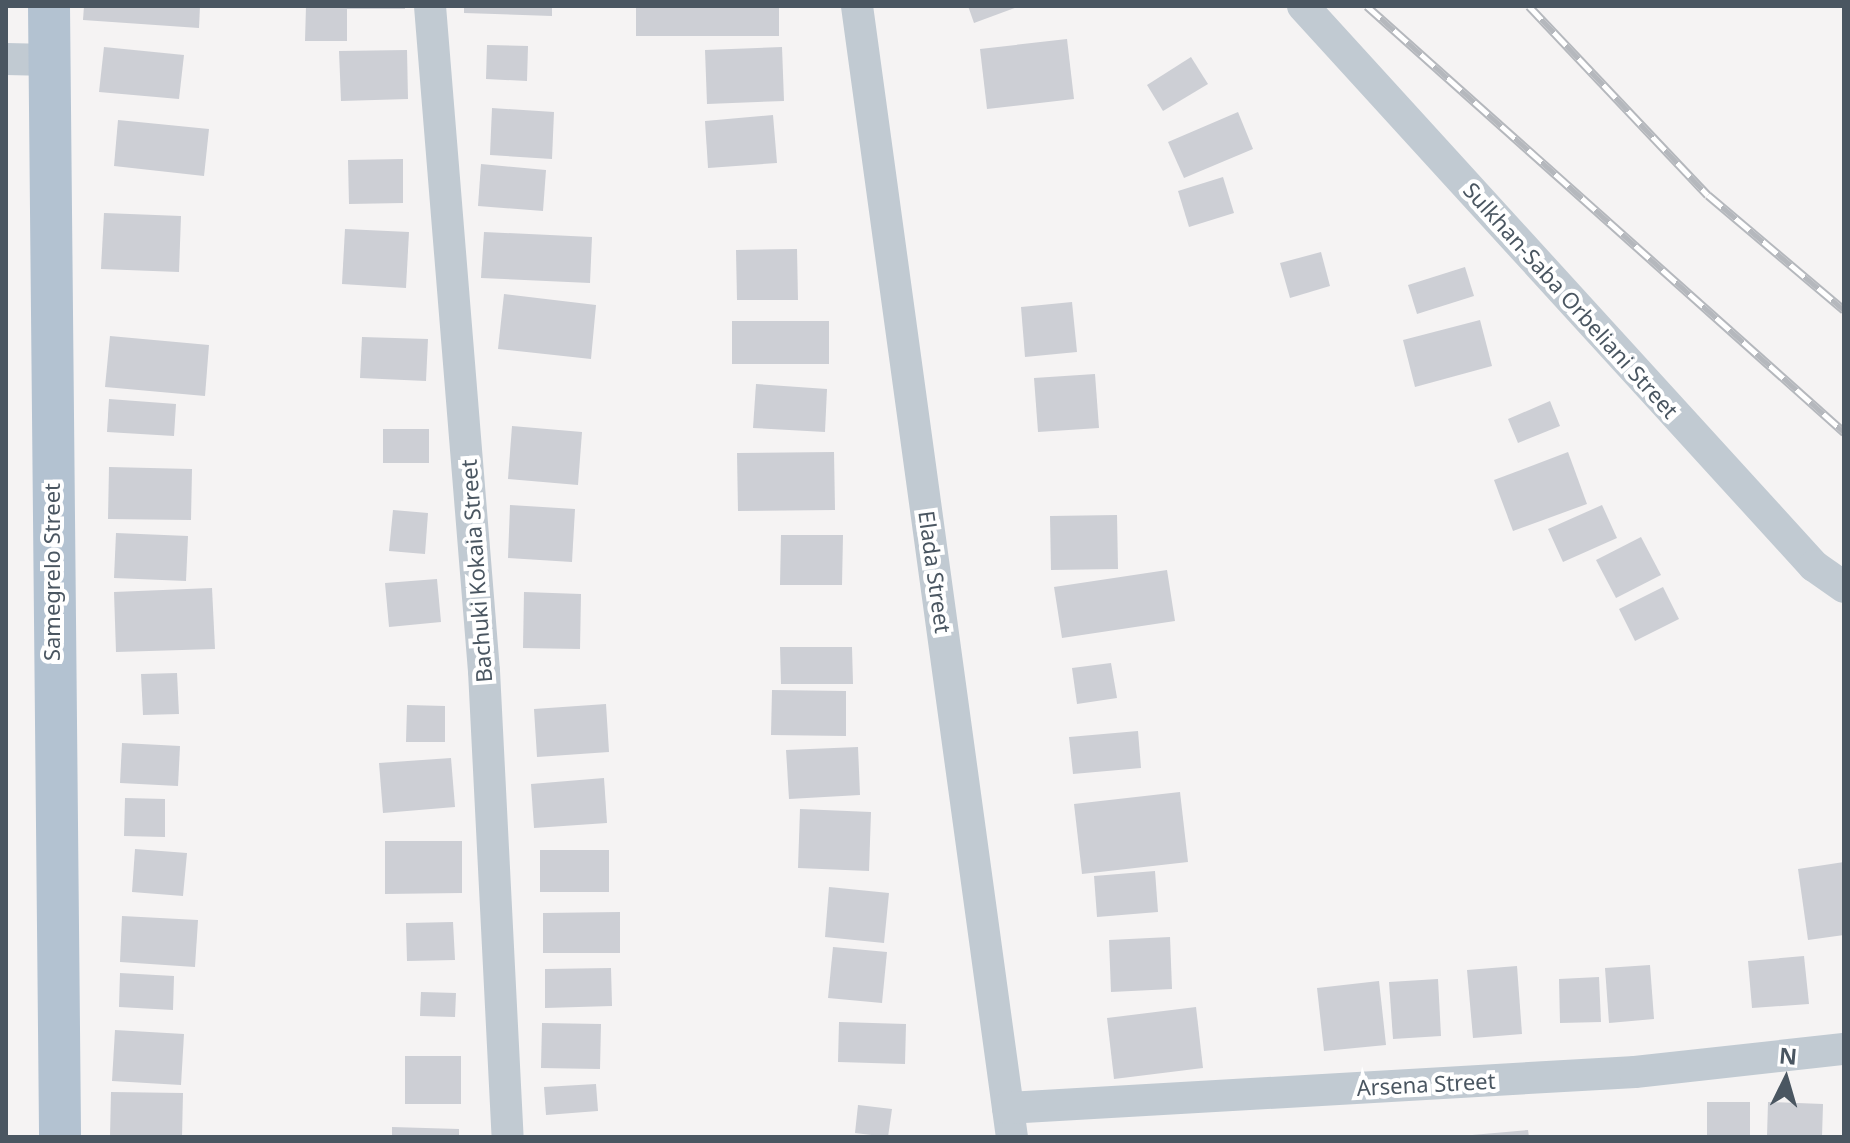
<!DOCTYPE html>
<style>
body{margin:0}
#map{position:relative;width:1850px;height:1143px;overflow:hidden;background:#f5f3f3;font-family:"Noto Sans",sans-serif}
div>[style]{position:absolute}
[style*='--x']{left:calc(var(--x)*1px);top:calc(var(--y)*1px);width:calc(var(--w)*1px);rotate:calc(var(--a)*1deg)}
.building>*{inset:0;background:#cdcfd5}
.minor>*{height:32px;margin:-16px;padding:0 16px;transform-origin:16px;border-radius:16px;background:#c1cad2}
.major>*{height:42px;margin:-21px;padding:0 21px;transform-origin:21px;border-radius:21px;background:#b3c2d1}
.rail>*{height:9px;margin-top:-4.5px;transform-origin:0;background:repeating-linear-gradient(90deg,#fff 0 18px,#b5b8bd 0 36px);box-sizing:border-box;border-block:2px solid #b5b8bd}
span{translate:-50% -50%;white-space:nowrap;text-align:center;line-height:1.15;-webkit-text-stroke:8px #fff;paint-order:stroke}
.street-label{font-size:22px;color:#4a5661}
.frame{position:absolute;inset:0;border:8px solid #4a5661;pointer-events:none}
.north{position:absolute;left:1746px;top:1039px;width:80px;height:80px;-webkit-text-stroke:6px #fff;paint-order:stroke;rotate:5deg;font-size:22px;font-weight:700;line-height:32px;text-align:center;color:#4a5661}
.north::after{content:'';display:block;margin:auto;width:28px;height:36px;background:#4a5661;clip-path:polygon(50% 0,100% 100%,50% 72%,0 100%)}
</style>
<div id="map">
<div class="building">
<i style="clip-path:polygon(84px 6px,200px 6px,199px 28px,83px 20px)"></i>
<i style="clip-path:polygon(306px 6px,405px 6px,405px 9px,347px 9px,347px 41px,305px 41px)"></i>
<i style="clip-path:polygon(464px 6px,552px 6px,552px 16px,464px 13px)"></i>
<i style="clip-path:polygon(636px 6px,779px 6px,779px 36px,636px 36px)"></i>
<i style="clip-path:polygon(968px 6px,1020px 6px,974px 23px)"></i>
<i style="clip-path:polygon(1067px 39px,1074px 99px,987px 109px,980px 49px)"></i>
<i style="clip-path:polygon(487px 45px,528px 46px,527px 81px,486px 79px)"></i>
<i style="clip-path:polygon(104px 47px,184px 55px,179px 99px,99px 92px)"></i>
<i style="clip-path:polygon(782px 47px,784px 101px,707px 104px,705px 50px)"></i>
<i style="clip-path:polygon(407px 50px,408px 99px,341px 101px,339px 51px)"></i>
<i style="clip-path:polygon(1191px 57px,1208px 84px,1163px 111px,1147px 85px)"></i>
<i style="clip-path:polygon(492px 108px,554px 112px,552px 159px,490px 155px)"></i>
<i style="clip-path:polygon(1238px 112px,1253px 149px,1184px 178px,1168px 142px)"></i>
<i style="clip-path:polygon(773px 115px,777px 163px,708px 168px,705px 121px)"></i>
<i style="clip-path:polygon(118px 120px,209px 129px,204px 176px,114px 166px)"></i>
<i style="clip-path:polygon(403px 159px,403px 203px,349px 204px,348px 160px)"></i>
<i style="clip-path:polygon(481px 164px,546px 170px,543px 211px,478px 206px)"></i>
<i style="clip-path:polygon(1223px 177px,1234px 213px,1189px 227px,1178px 191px)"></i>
<i style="clip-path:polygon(104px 213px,181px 216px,179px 272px,101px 269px)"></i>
<i style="clip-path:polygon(345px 229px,409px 232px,406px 288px,342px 284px)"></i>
<i style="clip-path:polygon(484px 232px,592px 237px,590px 283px,481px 278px)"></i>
<i style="clip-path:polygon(797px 249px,798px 300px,737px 300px,736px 250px)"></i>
<i style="clip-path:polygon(1321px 252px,1330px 286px,1290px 298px,1280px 263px)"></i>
<i style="clip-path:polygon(1465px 267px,1474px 296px,1417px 314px,1408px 285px)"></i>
<i style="clip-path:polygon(504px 294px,596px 305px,591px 359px,498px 349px)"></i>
<i style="clip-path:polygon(1072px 302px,1077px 352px,1025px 357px,1021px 307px)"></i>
<i style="clip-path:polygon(1480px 320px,1492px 366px,1415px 387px,1403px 340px)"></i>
<i style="clip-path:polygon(732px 321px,829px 321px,829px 364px,732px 364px)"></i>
<i style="clip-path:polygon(110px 336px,209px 345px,205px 396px,105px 387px)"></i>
<i style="clip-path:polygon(362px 337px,428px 339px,426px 381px,360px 378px)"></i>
<i style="clip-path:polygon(1095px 374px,1099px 428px,1038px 432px,1034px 378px)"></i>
<i style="clip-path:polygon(756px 384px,827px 389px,825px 432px,753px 428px)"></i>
<i style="clip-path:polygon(109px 399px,176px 404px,174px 436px,107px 432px)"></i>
<i style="clip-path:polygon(1550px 401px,1560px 426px,1518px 443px,1508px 419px)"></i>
<i style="clip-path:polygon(512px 426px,582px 432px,578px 485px,508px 479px)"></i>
<i style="clip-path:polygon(383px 429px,429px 429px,429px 463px,383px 463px)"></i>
<i style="clip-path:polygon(834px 452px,835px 510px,738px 511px,737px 453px)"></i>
<i style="clip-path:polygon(1568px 452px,1587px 504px,1513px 531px,1494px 480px)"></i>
<i style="clip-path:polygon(109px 467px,192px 469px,191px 520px,108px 519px)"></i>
<i style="clip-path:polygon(510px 505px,575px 509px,572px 562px,508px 558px)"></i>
<i style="clip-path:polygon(1602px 505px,1617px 538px,1563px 562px,1548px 529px)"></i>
<i style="clip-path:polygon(393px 510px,428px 513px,425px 554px,389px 551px)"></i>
<i style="clip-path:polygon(1117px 515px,1118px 569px,1051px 570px,1050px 516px)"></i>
<i style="clip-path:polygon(116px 533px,188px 536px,186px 581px,114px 578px)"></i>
<i style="clip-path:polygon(781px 535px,843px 535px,842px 585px,780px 585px)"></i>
<i style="clip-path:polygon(1641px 537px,1661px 575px,1616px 598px,1596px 560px)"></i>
<i style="clip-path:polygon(1167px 570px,1175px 621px,1062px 638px,1054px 587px)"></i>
<i style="clip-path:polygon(437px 579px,441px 622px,389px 627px,385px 583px)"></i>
<i style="clip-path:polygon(1663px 587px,1679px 619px,1635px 641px,1619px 609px)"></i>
<i style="clip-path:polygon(212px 588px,215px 649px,116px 652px,114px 592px)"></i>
<i style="clip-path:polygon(524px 592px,581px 594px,580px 649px,523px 648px)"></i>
<i style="clip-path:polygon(780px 647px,852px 647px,853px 684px,781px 684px)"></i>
<i style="clip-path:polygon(1111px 663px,1117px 698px,1077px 704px,1072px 668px)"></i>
<i style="clip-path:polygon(177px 673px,179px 714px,143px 715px,141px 674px)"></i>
<i style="clip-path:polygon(772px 690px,846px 691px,846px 736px,771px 735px)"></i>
<i style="clip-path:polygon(606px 704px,609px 752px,537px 757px,534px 709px)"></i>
<i style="clip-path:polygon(407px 705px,445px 706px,445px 742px,406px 742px)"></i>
<i style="clip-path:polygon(1138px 731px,1141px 768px,1073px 774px,1069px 737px)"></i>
<i style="clip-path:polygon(122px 743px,180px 746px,178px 786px,120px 783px)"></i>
<i style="clip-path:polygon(858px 747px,860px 795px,789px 799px,786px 750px)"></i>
<i style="clip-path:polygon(451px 758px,455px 807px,383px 813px,379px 763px)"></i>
<i style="clip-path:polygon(604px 778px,607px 823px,534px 828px,531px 784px)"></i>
<i style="clip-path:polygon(1180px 792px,1188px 862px,1082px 874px,1074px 804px)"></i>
<i style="clip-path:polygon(125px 798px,165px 799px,165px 837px,124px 836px)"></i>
<i style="clip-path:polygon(800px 809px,871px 812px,869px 871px,798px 868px)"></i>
<i style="clip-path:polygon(385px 841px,462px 841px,462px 893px,385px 894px)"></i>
<i style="clip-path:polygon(135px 849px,187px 853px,183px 896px,132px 892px)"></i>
<i style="clip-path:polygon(540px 850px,609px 850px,609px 892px,540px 892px)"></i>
<i style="clip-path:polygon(1844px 862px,1844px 935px,1808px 940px,1798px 869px)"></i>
<i style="clip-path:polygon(1155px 871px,1158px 912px,1097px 917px,1094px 876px)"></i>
<i style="clip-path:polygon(829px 887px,889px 893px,884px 943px,825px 937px)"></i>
<i style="clip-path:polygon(620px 912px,620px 953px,543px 953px,543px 913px)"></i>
<i style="clip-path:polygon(122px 916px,198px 920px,195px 967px,120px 962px)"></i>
<i style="clip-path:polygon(453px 922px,455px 960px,407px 961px,406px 923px)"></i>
<i style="clip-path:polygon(1170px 937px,1172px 989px,1111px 992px,1109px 940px)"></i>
<i style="clip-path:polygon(833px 947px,887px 952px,882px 1003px,828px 998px)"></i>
<i style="clip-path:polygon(1804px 956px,1809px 1004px,1752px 1008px,1748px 961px)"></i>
<i style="clip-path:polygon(1650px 965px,1654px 1019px,1609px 1023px,1605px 968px)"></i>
<i style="clip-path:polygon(1517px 966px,1522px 1034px,1473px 1038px,1467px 970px)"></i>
<i style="clip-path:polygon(611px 968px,612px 1006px,545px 1008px,545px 969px)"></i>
<i style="clip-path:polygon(120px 973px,174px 976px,173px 1010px,119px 1007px)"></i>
<i style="clip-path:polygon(1599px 977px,1601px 1022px,1560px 1023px,1559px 979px)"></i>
<i style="clip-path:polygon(1438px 979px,1441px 1036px,1393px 1039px,1389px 982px)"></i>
<i style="clip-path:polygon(1379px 981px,1386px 1045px,1324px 1051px,1317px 988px)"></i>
<i style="clip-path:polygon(421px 992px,456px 993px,455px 1017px,420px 1016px)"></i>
<i style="clip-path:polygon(1196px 1007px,1203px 1068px,1114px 1079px,1107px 1018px)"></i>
<i style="clip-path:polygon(839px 1022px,906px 1024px,905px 1064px,838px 1062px)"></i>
<i style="clip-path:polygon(542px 1023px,601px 1024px,600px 1069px,541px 1068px)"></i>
<i style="clip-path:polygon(115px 1030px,184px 1034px,181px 1085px,112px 1081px)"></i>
<i style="clip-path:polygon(405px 1056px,461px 1056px,461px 1104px,405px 1104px)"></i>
<i style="clip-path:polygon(596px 1084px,598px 1111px,546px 1115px,544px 1087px)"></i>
<i style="clip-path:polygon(111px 1092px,183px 1093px,182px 1137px,110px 1137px)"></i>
<i style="clip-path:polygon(1707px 1102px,1750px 1102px,1750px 1137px,1707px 1137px)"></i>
<i style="clip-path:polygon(1768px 1102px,1823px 1104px,1822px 1137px,1767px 1137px)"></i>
<i style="clip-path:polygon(858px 1105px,892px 1109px,888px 1137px,855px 1133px)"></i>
<i style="clip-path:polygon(392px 1127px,459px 1129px,459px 1137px,392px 1137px)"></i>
<i style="clip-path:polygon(1528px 1130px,1529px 1137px,1472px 1137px,1472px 1135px)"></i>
</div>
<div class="minor">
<i style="--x:430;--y:6;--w:667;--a:85.36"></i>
<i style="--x:484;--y:671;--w:467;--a:87.1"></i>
<i style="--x:857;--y:6;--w:1142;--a:82.2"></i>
<i style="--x:1303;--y:6;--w:758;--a:47.62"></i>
<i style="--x:1814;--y:566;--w:37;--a:35"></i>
<i style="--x:6;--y:59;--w:44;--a:1.3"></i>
<i style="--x:1008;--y:1108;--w:628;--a:-3.29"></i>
<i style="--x:1635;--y:1072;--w:210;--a:-6.3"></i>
</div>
<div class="major">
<i style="--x:49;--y:6;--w:1131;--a:89.44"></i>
</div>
<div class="rail">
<i style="--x:1367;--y:6;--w:640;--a:41.77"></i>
<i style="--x:1529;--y:6;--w:260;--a:46.6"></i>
<i style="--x:1708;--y:195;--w:178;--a:40.2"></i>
</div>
<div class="street-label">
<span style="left:1571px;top:300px;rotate:48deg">Sulkhan-Saba Orbeliani Street</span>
<span style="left:476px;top:571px;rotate:-94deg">Bachuki Kokaia Street</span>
<span style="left:52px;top:572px;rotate:-90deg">Samegrelo Street</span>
<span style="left:935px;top:572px;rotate:82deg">Elada Street</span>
<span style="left:1426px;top:1084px;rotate:-3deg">Arsena Street</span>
</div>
<div class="frame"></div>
<div class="north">N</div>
</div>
